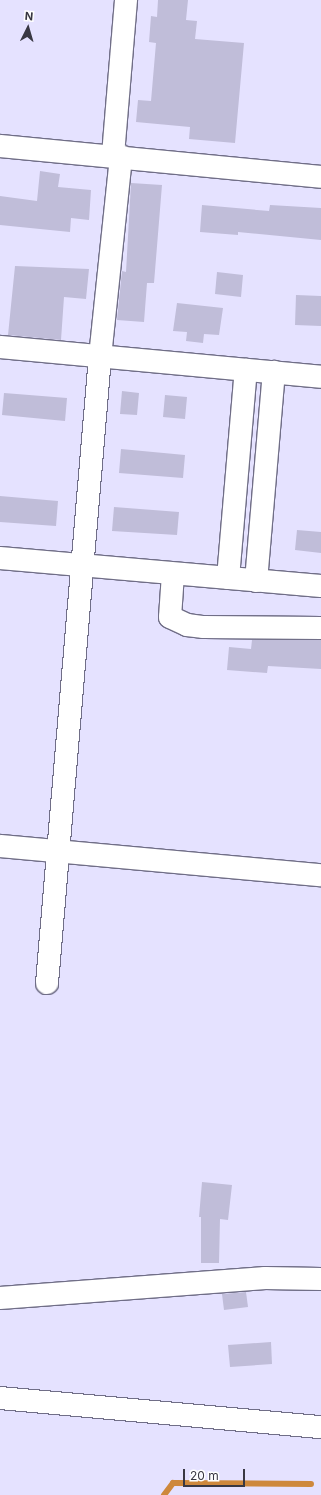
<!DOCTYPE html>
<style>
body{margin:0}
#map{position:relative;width:321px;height:1495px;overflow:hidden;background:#e5e2ff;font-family:Inter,sans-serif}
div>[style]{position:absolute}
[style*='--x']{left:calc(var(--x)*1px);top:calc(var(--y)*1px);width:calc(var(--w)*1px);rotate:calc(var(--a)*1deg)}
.stream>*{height:6px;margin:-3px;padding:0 3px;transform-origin:3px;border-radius:3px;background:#ce883c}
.building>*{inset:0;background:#c0bdd9}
.roads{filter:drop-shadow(1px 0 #706e87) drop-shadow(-1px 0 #706e87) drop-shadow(0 1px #706e87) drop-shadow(0 -1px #706e87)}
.minor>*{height:22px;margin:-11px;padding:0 11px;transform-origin:11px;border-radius:11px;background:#fff}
span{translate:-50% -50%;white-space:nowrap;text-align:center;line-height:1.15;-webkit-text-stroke:3px #fff;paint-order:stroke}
.north{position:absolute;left:8px;top:8px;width:40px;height:40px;-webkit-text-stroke:3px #fff;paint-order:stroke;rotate:5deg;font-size:11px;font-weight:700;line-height:16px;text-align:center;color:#393843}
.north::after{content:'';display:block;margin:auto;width:14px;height:18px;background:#393843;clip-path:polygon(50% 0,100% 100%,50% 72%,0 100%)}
.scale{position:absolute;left:183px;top:1469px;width:62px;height:18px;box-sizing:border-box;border:2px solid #393843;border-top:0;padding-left:5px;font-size:12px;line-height:14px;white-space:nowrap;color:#393843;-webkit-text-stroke:3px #fff;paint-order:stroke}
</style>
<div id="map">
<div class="stream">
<i style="--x:164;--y:1495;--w:15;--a:-53"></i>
<i style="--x:173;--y:1483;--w:138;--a:0.4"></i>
</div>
<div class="building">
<i style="clip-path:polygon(158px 0,188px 0,186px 20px,197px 21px,195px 39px,244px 43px,235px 143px,189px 139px,190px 127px,136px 122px,138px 100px,151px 101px,156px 43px,149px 42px,151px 16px,157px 17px)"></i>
<i style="clip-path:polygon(40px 171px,60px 174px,58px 187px,91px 190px,89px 220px,71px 218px,70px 232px,0 225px,0 196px,37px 201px)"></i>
<i style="clip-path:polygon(131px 183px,162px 185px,154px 283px,147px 283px,144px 322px,117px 320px,122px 271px,126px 272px)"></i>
<i style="clip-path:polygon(202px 205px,269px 211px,270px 205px,321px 208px,321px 240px,238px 232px,238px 235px,200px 232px)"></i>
<i style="clip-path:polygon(15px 266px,89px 269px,86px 299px,64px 297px,61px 340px,8px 335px)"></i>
<i style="clip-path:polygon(217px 272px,243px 275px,241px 297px,215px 294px)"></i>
<i style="clip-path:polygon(296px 295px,321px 296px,321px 326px,295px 325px)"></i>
<i style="clip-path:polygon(177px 303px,223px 308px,219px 335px,204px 334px,203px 343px,186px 341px,187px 332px,173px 331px)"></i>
<i style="clip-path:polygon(122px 391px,139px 393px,137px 415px,120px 414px)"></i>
<i style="clip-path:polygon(4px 393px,67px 398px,65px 421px,2px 415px)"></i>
<i style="clip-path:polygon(165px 395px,187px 397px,185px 419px,163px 417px)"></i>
<i style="clip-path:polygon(121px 449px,185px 455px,183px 478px,119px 473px)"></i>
<i style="clip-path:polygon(0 496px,58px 501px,56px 526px,0 522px)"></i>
<i style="clip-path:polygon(114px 507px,179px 512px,177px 535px,112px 531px)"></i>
<i style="clip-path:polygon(297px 530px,321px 532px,321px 553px,295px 550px)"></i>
<i style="clip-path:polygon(252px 640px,321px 640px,321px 669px,268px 666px,267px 673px,227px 670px,229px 647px,251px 649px)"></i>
<i style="clip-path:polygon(202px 1182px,232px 1185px,228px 1220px,220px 1219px,219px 1263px,201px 1263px,201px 1217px,199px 1217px)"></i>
<i style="clip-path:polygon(246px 1292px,248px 1307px,224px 1310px,222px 1294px)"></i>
<i style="clip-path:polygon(271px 1342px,272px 1364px,230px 1367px,228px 1345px)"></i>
</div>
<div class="roads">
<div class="minor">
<i style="--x:0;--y:146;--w:322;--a:5.5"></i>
<i style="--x:113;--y:155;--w:156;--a:-85.2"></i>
<i style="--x:0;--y:347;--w:322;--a:5.3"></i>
<i style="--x:0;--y:558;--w:322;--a:5"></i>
<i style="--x:173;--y:574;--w:43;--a:94"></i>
<i style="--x:170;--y:617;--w:19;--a:25"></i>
<i style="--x:187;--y:625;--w:17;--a:7"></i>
<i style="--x:204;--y:627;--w:117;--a:0.5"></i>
<i style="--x:228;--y:578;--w:209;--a:-85.1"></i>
<i style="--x:256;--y:581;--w:210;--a:-85.1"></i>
<i style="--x:0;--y:846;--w:322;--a:5.2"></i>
<i style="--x:47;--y:983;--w:628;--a:-85.16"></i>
<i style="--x:100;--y:357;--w:202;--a:-84"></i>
<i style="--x:0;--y:1298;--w:266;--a:-4.3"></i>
<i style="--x:265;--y:1278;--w:56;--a:1"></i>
<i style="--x:0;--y:1398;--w:322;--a:5.2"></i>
</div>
</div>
<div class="north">N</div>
<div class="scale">20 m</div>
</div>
